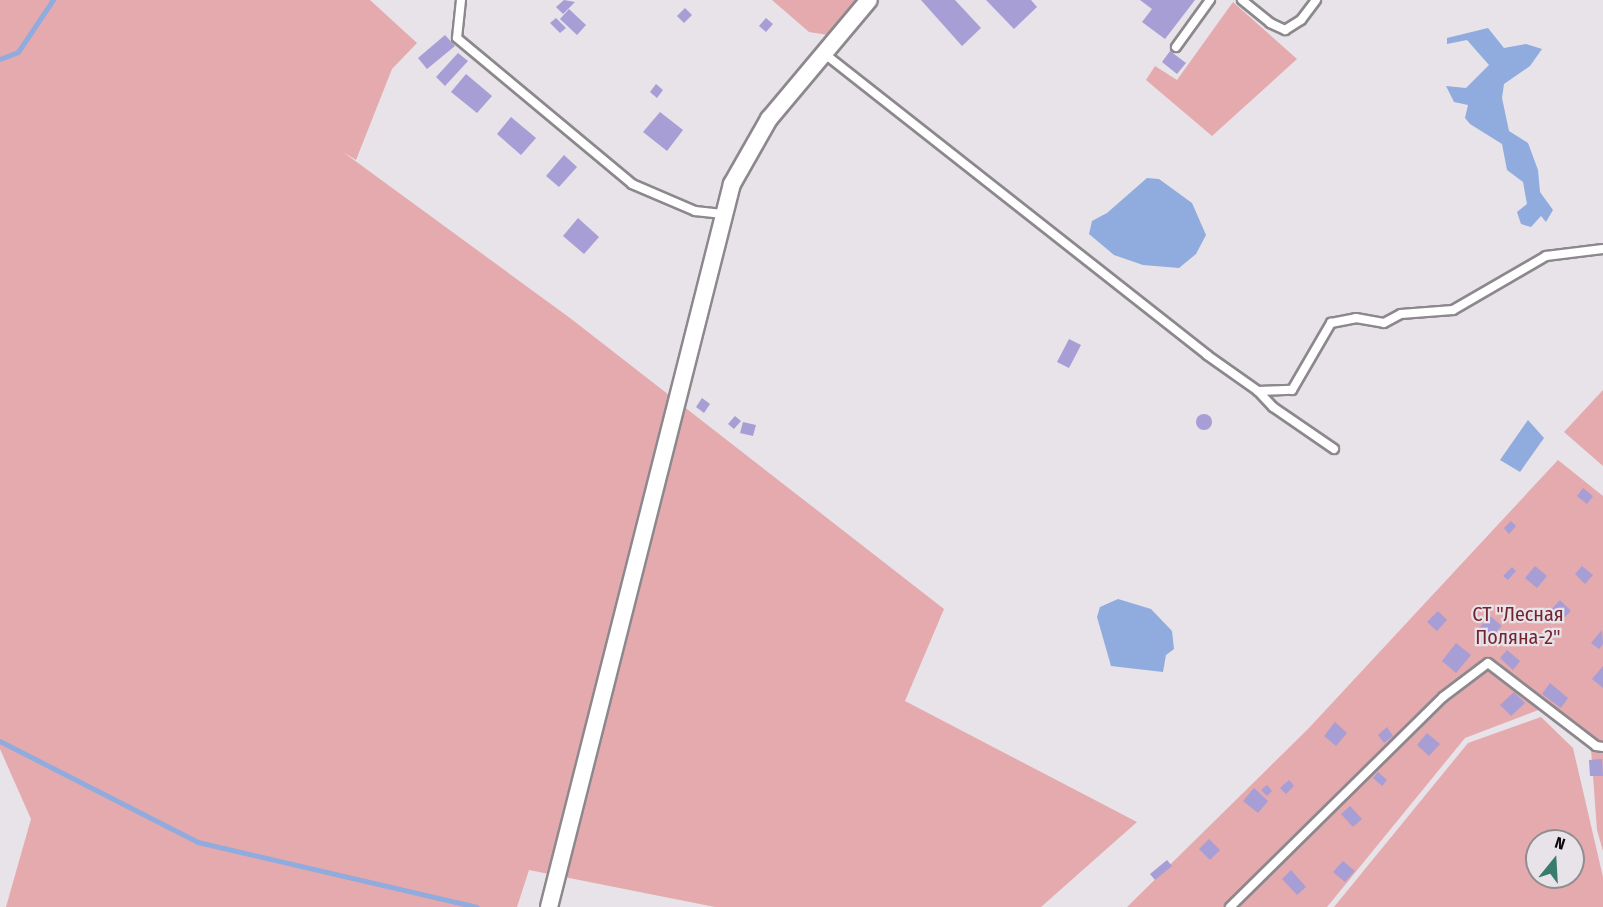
<!DOCTYPE html>
<meta charset="utf-8">
<style>
body{margin:0}
#map{position:relative;width:1603px;height:907px;overflow:hidden;background:#e7e3e8;font-family:"Fira Sans Condensed",sans-serif}
div>[style]{position:absolute}
[style*='--x']{left:calc(var(--x)*1px);top:calc(var(--y)*1px);width:calc(var(--w)*1px);rotate:calc(var(--a)*1deg)}
.green>*{inset:0;background:#e4aaae}
.water>*{inset:0;background:#90abde}
.stream>*{height:4.5px;margin:-2.25px;padding:0 2.25px;transform-origin:2.25px;border-radius:2.25px;background:#90abde}
.building>*{inset:0;background:#a69ed5}
.round{border-radius:50%}
.roads{filter:drop-shadow(2px 0 #8c888d) drop-shadow(-2px 0 #8c888d) drop-shadow(0 2px #8c888d) drop-shadow(0 -2px #8c888d)}
.service>*{height:8px;margin:-4px;padding:0 4px;transform-origin:4px;border-radius:4px;background:#fff}
.minor>*{height:16px;margin:-8px;padding:0 8px;transform-origin:8px;border-radius:8px;background:#fff}
span{translate:-50% -50%;white-space:nowrap;text-align:center;line-height:1.15;-webkit-text-stroke:4.5px #e7e3e8;paint-order:stroke}
.park-label{font-size:20px;color:#722431}
.north{position:absolute;left:1525px;top:829px;width:60px;height:60px;box-sizing:border-box;background:#e7e3e8;border:2px solid #908d90;border-radius:50%;rotate:18deg;font-size:16px;font-weight:700;line-height:24px;text-align:center;color:#0d0c0d}
.north::after{content:'';display:block;margin:auto;width:21px;height:27px;background:#387c6f;clip-path:polygon(50% 0,100% 100%,50% 72%,0 100%)}
</style>
<div id="map">
<div class="green">
<i style="clip-path:polygon(0 0,370px 0,417px 43px,392px 69px,356px 160px,343px 152px,570px 318px,944px 609px,905px 701px,1137px 822px,1041px 907px,715px 907px,529px 870px,517px 907px,6px 907px,31px 819px,0 749px)"></i>
<i style="clip-path:polygon(772px 0,858px 0,828px 35px,809px 32px)"></i>
<i style="clip-path:polygon(1233px 2px,1297px 59px,1212px 136px,1146px 80px,1155px 66px,1177px 80px)"></i>
<i style="clip-path:polygon(1603px 390px,1603px 466px,1564px 432px)"></i>
<i style="clip-path:polygon(1558px 460px,1603px 496px,1603px 851px,1597px 830px,1591px 749px,1541px 709px,1465px 738px,1327px 907px,1127px 907px,1308px 729px)"></i>
<i style="clip-path:polygon(evenodd,1541px 717px,1573px 748px,1603px 877px,1603px 907px,1334px 907px,1468px 743px,1541px 717px,1537px 841px,1573px 841px,1573px 877px,1537px 877px,1537px 841px)"></i>
</div>
<div class="water">
<i style="clip-path:polygon(1488px 28px,1504px 48px,1526px 44px,1542px 49px,1530px 66px,1504px 84px,1502px 98px,1509px 131px,1528px 143px,1538px 170px,1540px 192px,1553px 210px,1546px 222px,1541px 216px,1531px 227px,1521px 224px,1517px 212px,1527px 204px,1523px 182px,1507px 170px,1502px 144px,1470px 124px,1465px 118px,1468px 105px,1454px 102px,1446px 86px,1466px 88px,1489px 65px,1467px 40px,1447px 44px,1447px 38px)"></i>
<i style="clip-path:polygon(1147px 178px,1159px 179px,1192px 203px,1206px 235px,1196px 254px,1179px 268px,1143px 265px,1114px 255px,1089px 234px,1092px 221px,1107px 213px)"></i>
<i style="clip-path:polygon(1528px 420px,1544px 438px,1520px 472px,1500px 460px)"></i>
<i style="clip-path:polygon(1118px 599px,1151px 609px,1172px 631px,1174px 649px,1166px 655px,1163px 672px,1111px 666px,1097px 617px,1100px 607px)"></i>
</div>
<div class="stream">
<i style="--x:0;--y:59;--w:19;--a:-21"></i>
<i style="--x:18;--y:52;--w:63;--a:-56.1"></i>
<i style="--x:0;--y:741;--w:222;--a:27"></i>
<i style="--x:198;--y:842;--w:286;--a:13.1"></i>
</div>
<div class="building">
<i style="clip-path:polygon(564px 0,575px 2px,563px 14px,556px 7px)"></i>
<i style="clip-path:polygon(921px 0,955px 0,981px 28px,962px 46px)"></i>
<i style="clip-path:polygon(986px 0,1031px 0,1037px 7px,1014px 29px)"></i>
<i style="clip-path:polygon(1140px 0,1195px 0,1165px 39px,1142px 22px,1152px 9px)"></i>
<i style="clip-path:polygon(685px 8px,692px 15px,684px 23px,677px 16px)"></i>
<i style="clip-path:polygon(569px 9px,586px 25px,577px 35px,560px 19px)"></i>
<i style="clip-path:polygon(556px 18px,566px 28px,560px 33px,550px 23px)"></i>
<i style="clip-path:polygon(766px 18px,773px 24px,766px 32px,759px 26px)"></i>
<i style="clip-path:polygon(445px 35px,455px 46px,427px 69px,418px 58px)"></i>
<i style="clip-path:polygon(1170px 51px,1186px 63px,1177px 74px,1162px 62px)"></i>
<i style="clip-path:polygon(458px 53px,468px 61px,445px 86px,436px 77px)"></i>
<i style="clip-path:polygon(466px 74px,492px 96px,477px 113px,451px 92px)"></i>
<i style="clip-path:polygon(656px 84px,663px 90px,657px 98px,650px 92px)"></i>
<i style="clip-path:polygon(660px 112px,683px 130px,667px 151px,643px 132px)"></i>
<i style="clip-path:polygon(511px 117px,536px 138px,521px 155px,497px 134px)"></i>
<i style="clip-path:polygon(564px 155px,577px 167px,559px 187px,546px 176px)"></i>
<i style="clip-path:polygon(578px 218px,599px 237px,584px 254px,563px 236px)"></i>
<i style="clip-path:polygon(1069px 339px,1081px 345px,1069px 368px,1057px 362px)"></i>
<i style="clip-path:polygon(702px 398px,710px 404px,704px 413px,696px 407px)"></i>
<i class="round" style="left:1196px;top:414px;width:16px;height:16px"></i>
<i style="clip-path:polygon(735px 416px,741px 421px,734px 429px,728px 424px)"></i>
<i style="clip-path:polygon(743px 422px,756px 425px,753px 436px,740px 433px)"></i>
<i style="clip-path:polygon(1583px 488px,1593px 496px,1587px 504px,1577px 496px)"></i>
<i style="clip-path:polygon(1511px 521px,1516px 526px,1509px 534px,1504px 528px)"></i>
<i style="clip-path:polygon(1535px 566px,1547px 576px,1537px 588px,1525px 578px)"></i>
<i style="clip-path:polygon(1582px 566px,1593px 575px,1585px 584px,1575px 574px)"></i>
<i style="clip-path:polygon(1512px 567px,1516px 571px,1508px 580px,1503px 576px)"></i>
<i style="clip-path:polygon(1560px 600px,1571px 611px,1560px 622px,1549px 612px)"></i>
<i style="clip-path:polygon(1438px 611px,1447px 620px,1437px 631px,1427px 622px)"></i>
<i style="clip-path:polygon(1490px 616px,1502px 626px,1490px 638px,1479px 628px)"></i>
<i style="clip-path:polygon(1602px 630px,1603px 644px,1599px 649px,1591px 643px)"></i>
<i style="clip-path:polygon(1456px 643px,1471px 655px,1456px 673px,1442px 661px)"></i>
<i style="clip-path:polygon(1507px 650px,1520px 661px,1513px 670px,1500px 658px)"></i>
<i style="clip-path:polygon(1603px 666px,1603px 688px,1592px 679px)"></i>
<i style="clip-path:polygon(1550px 683px,1568px 698px,1561px 708px,1542px 694px)"></i>
<i style="clip-path:polygon(1514px 692px,1525px 703px,1511px 716px,1500px 705px)"></i>
<i style="clip-path:polygon(1335px 722px,1347px 733px,1336px 746px,1324px 736px)"></i>
<i style="clip-path:polygon(1387px 727px,1393px 736px,1384px 743px,1378px 735px)"></i>
<i style="clip-path:polygon(1427px 733px,1440px 744px,1429px 756px,1417px 745px)"></i>
<i style="clip-path:polygon(1602px 759px,1603px 776px,1590px 776px,1589px 760px)"></i>
<i style="clip-path:polygon(1378px 772px,1387px 780px,1382px 786px,1373px 778px)"></i>
<i style="clip-path:polygon(1289px 780px,1294px 786px,1286px 794px,1280px 788px)"></i>
<i style="clip-path:polygon(1267px 785px,1272px 791px,1267px 796px,1261px 790px)"></i>
<i style="clip-path:polygon(1254px 788px,1268px 801px,1258px 813px,1243px 801px)"></i>
<i style="clip-path:polygon(1350px 806px,1362px 819px,1353px 827px,1341px 814px)"></i>
<i style="clip-path:polygon(1209px 839px,1220px 850px,1210px 860px,1199px 849px)"></i>
<i style="clip-path:polygon(1167px 860px,1172px 866px,1155px 880px,1150px 874px)"></i>
<i style="clip-path:polygon(1343px 861px,1355px 871px,1345px 882px,1333px 872px)"></i>
<i style="clip-path:polygon(1291px 870px,1306px 887px,1297px 895px,1282px 879px)"></i>
</div>
<div class="roads">
<div class="service">
<i style="--x:461;--y:0;--w:38;--a:96"></i>
<i style="--x:457;--y:38;--w:228;--a:39.8"></i>
<i style="--x:632;--y:184;--w:69;--a:23.2"></i>
<i style="--x:695;--y:211;--w:28;--a:6"></i>
<i style="--x:1242;--y:0;--w:36;--a:39"></i>
<i style="--x:1270;--y:23;--w:17;--a:25"></i>
<i style="--x:1285;--y:30;--w:19;--a:-32"></i>
<i style="--x:1301;--y:20;--w:25;--a:-53"></i>
<i style="--x:1176;--y:47;--w:58;--a:-54.1"></i>
<i style="--x:825;--y:54;--w:486;--a:38.2"></i>
<i style="--x:1207;--y:355;--w:62;--a:35.2"></i>
<i style="--x:1258;--y:391;--w:22;--a:47"></i>
<i style="--x:1273;--y:407;--w:74;--a:34.5"></i>
<i style="--x:1258;--y:391;--w:34;--a:-2"></i>
<i style="--x:1292;--y:390;--w:78;--a:-59.8"></i>
<i style="--x:1331;--y:323;--w:25;--a:-11"></i>
<i style="--x:1356;--y:318;--w:28;--a:10"></i>
<i style="--x:1384;--y:323;--w:19;--a:-28"></i>
<i style="--x:1401;--y:314;--w:52;--a:-4.4"></i>
<i style="--x:1453;--y:310;--w:108;--a:-30.1"></i>
<i style="--x:1546;--y:256;--w:57;--a:-7"></i>
<i style="--x:1230;--y:907;--w:299;--a:-44.6"></i>
<i style="--x:1443;--y:697;--w:56;--a:-37.1"></i>
<i style="--x:1488;--y:663;--w:136;--a:37.5"></i>
<i style="--x:1596;--y:746;--w:7;--a:8"></i>
</div>
<div class="minor">
<i style="--x:549;--y:907;--w:746;--a:-75.8"></i>
<i style="--x:732;--y:184;--w:75;--a:-60.4"></i>
<i style="--x:769;--y:119;--w:155;--a:-50"></i>
</div>
</div>
<div class="park-label">
<span style="left:1518px;top:626px">СТ "Лесная<br>Поляна-2"</span>
</div>
<div class="north">N</div>
</div>
